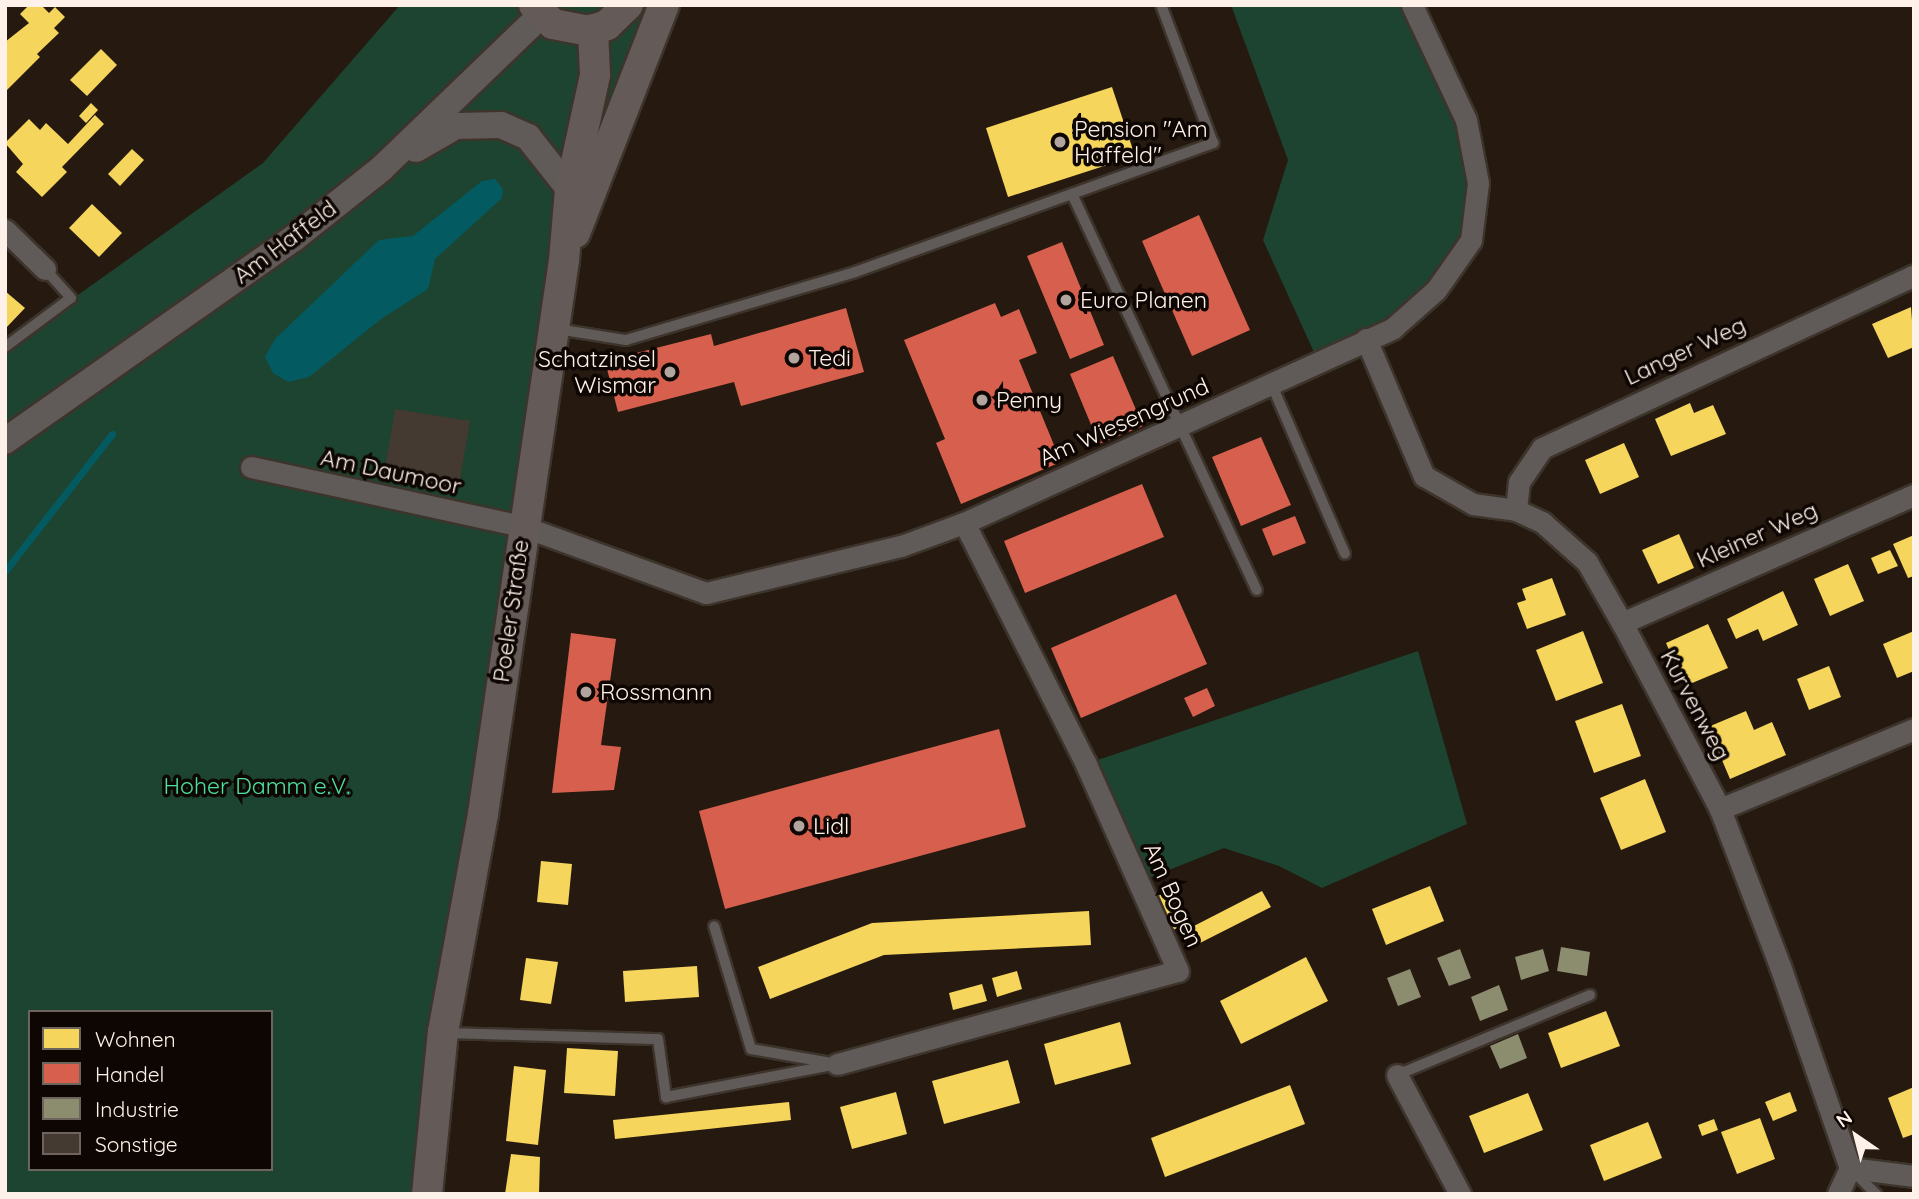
<!DOCTYPE html>
<meta charset="utf-8">
<style>
body{margin:0}
#map{position:relative;width:1919px;height:1199px;overflow:hidden;background:#251910;font-family:Quicksand,sans-serif}
div>[style]{position:absolute}
[style*='--x']{left:calc(var(--x)*1px);top:calc(var(--y)*1px);width:calc(var(--w)*1px);rotate:calc(var(--a)*1deg)}
.green>*{inset:0;background:#1c4430}
.water>*{inset:0;background:#035b61}
.homes>*{inset:0;background:#f6d55c}
.shops>*{inset:0;background:#d6604d}
.industry>*{inset:0;background:#8c8c6e}
.stream>*{height:7px;margin:-3.5px;padding:0 3.5px;transform-origin:3.5px;border-radius:3.5px;background:#035b61}
.building>*{inset:0;background:#443a32}
.roads{filter:drop-shadow(2px 0 #3d342c) drop-shadow(-2px 0 #3d342c) drop-shadow(0 2px #3d342c) drop-shadow(0 -2px #3d342c)}
.service>*{height:10px;margin:-5px;padding:0 5px;transform-origin:5px;border-radius:5px;background:#605a58}
.minor>*{height:21px;margin:-10.5px;padding:0 10.5px;transform-origin:10.5px;border-radius:10.5px;background:#605a58}
.tertiary>*{height:26px;margin:-13px;padding:0 13px;transform-origin:13px;border-radius:13px;background:#605a58}
.secondary>*{height:30px;margin:-15px;padding:0 15px;transform-origin:15px;border-radius:15px;background:#645b59}
.dots>*{width:19px;height:19px;translate:-50% -50%;box-sizing:border-box;border:4px solid #0e0602;border-radius:50%}
span{translate:-50% -50%;white-space:nowrap;text-align:center;line-height:1.15;-webkit-text-stroke:7px #0e0602;paint-order:stroke}
.poi-label{font-size:23px;color:#fef1e9}
.left{translate:0 -50%;text-align:left}
.right{translate:-100% -50%;text-align:right}
.street-label{font-size:23px;color:#fef1e9}
.park-label{font-size:23px;color:#4ae19f}
.frame{position:absolute;inset:0;border:7px solid #fef1e9;pointer-events:none}
.legend{position:absolute;left:28px;top:1010px;width:245px;height:161px;box-sizing:border-box;background:#0e0602;border:2px solid #6e645e;margin:0;padding:9px 12px;list-style:none;font-size:21px;color:#fef1e9}
.legend li{display:flex;align-items:center;gap:14px;height:35px}
.legend b{width:35px;border:2px solid #6e645e}
.north{position:absolute;left:1821px;top:1101px;width:70px;height:70px;-webkit-text-stroke:5px #0e0602;paint-order:stroke;rotate:325deg;font-size:19px;font-weight:700;line-height:28px;text-align:center;color:#fef1e9}
.north::after{content:'';display:block;margin:auto;width:24px;height:32px;background:#fef1e9;clip-path:polygon(50% 0,100% 100%,50% 72%,0 100%)}
</style>
<div id="map">
<div class="green">
<i style="clip-path:polygon(evenodd,400px 5px,664px 5px,564px 260px,427px 1194px,5px 1194px,5px 347px,263px 163px,400px 5px,30px 1012px,271px 1012px,271px 1169px,30px 1169px,30px 1012px)"></i>
<i style="clip-path:polygon(1231px 5px,1412px 5px,1466px 120px,1471px 240px,1436px 290px,1318px 361px,1263px 240px,1288px 160px)"></i>
<i style="clip-path:polygon(1418px 651px,1467px 824px,1322px 888px,1279px 866px,1224px 848px,1139px 882px,1086px 764px)"></i>
</div>
<div class="water">
<i style="clip-path:polygon(495px 179px,503px 189px,502px 198px,435px 259px,428px 289px,381px 319px,309px 377px,288px 382px,273px 373px,265px 357px,275px 339px,379px 240px,413px 236px,482px 181px)"></i>
</div>
<div class="homes">
<i style="clip-path:polygon(29px 5px,41px 5px,49px 13px,55px 7px,65px 17px,54px 28px,59px 33px,37px 54px,40px 57px,5px 92px,5px 42px,29px 23px,20px 14px)"></i>
<i style="clip-path:polygon(101px 49px,117px 65px,87px 96px,70px 80px)"></i>
<i style="clip-path:polygon(1112px 87px,1135px 156px,1008px 197px,986px 128px)"></i>
<i style="clip-path:polygon(91px 103px,98px 110px,86px 123px,79px 116px)"></i>
<i style="clip-path:polygon(95px 115px,104px 124px,62px 167px,67px 172px,42px 197px,16px 172px,23px 164px,5px 143px,29px 119px,40px 130px,46px 123px,68px 144px)"></i>
<i style="clip-path:polygon(132px 149px,144px 160px,120px 186px,108px 174px)"></i>
<i style="clip-path:polygon(92px 204px,122px 233px,99px 257px,69px 228px)"></i>
<i style="clip-path:polygon(5px 291px,25px 308px,5px 329px)"></i>
<i style="clip-path:polygon(1911px 307px,1914px 347px,1888px 358px,1872px 324px)"></i>
<i style="clip-path:polygon(1690px 403px,1694px 413px,1713px 405px,1726px 434px,1671px 456px,1655px 419px)"></i>
<i style="clip-path:polygon(1624px 443px,1639px 477px,1600px 494px,1585px 460px)"></i>
<i style="clip-path:polygon(1679px 534px,1694px 568px,1658px 584px,1642px 550px)"></i>
<i style="clip-path:polygon(1914px 535px,1914px 576px,1908px 578px,1893px 544px)"></i>
<i style="clip-path:polygon(1890px 550px,1898px 566px,1878px 574px,1871px 558px)"></i>
<i style="clip-path:polygon(1848px 564px,1864px 601px,1830px 616px,1814px 579px)"></i>
<i style="clip-path:polygon(1552px 578px,1566px 615px,1527px 629px,1517px 603px,1526px 600px,1522px 589px)"></i>
<i style="clip-path:polygon(1783px 591px,1798px 625px,1763px 641px,1758px 629px,1736px 639px,1727px 619px)"></i>
<i style="clip-path:polygon(1708px 624px,1728px 668px,1685px 686px,1666px 643px)"></i>
<i style="clip-path:polygon(1583px 631px,1603px 683px,1556px 701px,1536px 650px)"></i>
<i style="clip-path:polygon(1914px 631px,1914px 671px,1897px 678px,1883px 644px)"></i>
<i style="clip-path:polygon(1829px 666px,1841px 697px,1809px 710px,1797px 679px)"></i>
<i style="clip-path:polygon(1622px 704px,1641px 756px,1594px 773px,1575px 721px)"></i>
<i style="clip-path:polygon(1746px 711px,1754px 730px,1772px 722px,1786px 755px,1730px 779px,1708px 727px)"></i>
<i style="clip-path:polygon(1645px 779px,1666px 832px,1621px 850px,1600px 798px)"></i>
<i style="clip-path:polygon(541px 861px,572px 864px,568px 905px,537px 902px)"></i>
<i style="clip-path:polygon(1430px 886px,1444px 921px,1386px 945px,1372px 909px)"></i>
<i style="clip-path:polygon(1262px 891px,1271px 907px,1198px 944px,1190px 928px)"></i>
<i style="clip-path:polygon(1164px 893px,1181px 926px,1165px 934px,1148px 901px)"></i>
<i style="clip-path:polygon(1089px 911px,1091px 945px,884px 955px,770px 999px,758px 967px,872px 923px)"></i>
<i style="clip-path:polygon(1306px 957px,1328px 1001px,1241px 1044px,1220px 1001px)"></i>
<i style="clip-path:polygon(526px 958px,558px 962px,551px 1004px,520px 1000px)"></i>
<i style="clip-path:polygon(697px 966px,699px 997px,625px 1002px,623px 971px)"></i>
<i style="clip-path:polygon(1017px 971px,1022px 989px,997px 997px,992px 978px)"></i>
<i style="clip-path:polygon(982px 984px,987px 1001px,953px 1010px,949px 993px)"></i>
<i style="clip-path:polygon(1606px 1011px,1620px 1046px,1561px 1068px,1548px 1033px)"></i>
<i style="clip-path:polygon(1120px 1022px,1131px 1064px,1055px 1085px,1044px 1044px)"></i>
<i style="clip-path:polygon(567px 1048px,618px 1051px,615px 1096px,564px 1093px)"></i>
<i style="clip-path:polygon(1008px 1060px,1020px 1103px,944px 1124px,932px 1081px)"></i>
<i style="clip-path:polygon(514px 1066px,546px 1070px,538px 1145px,506px 1141px)"></i>
<i style="clip-path:polygon(1290px 1085px,1305px 1124px,1165px 1177px,1151px 1138px)"></i>
<i style="clip-path:polygon(1914px 1087px,1914px 1134px,1903px 1138px,1888px 1098px)"></i>
<i style="clip-path:polygon(896px 1092px,907px 1134px,852px 1149px,840px 1107px)"></i>
<i style="clip-path:polygon(1790px 1092px,1797px 1111px,1773px 1121px,1765px 1102px)"></i>
<i style="clip-path:polygon(1528px 1093px,1543px 1130px,1484px 1153px,1469px 1116px)"></i>
<i style="clip-path:polygon(789px 1102px,791px 1120px,615px 1139px,613px 1120px)"></i>
<i style="clip-path:polygon(1760px 1118px,1775px 1159px,1737px 1174px,1721px 1132px)"></i>
<i style="clip-path:polygon(1714px 1119px,1718px 1130px,1702px 1136px,1698px 1125px)"></i>
<i style="clip-path:polygon(1648px 1122px,1662px 1158px,1604px 1181px,1590px 1145px)"></i>
<i style="clip-path:polygon(511px 1154px,540px 1157px,539px 1194px,505px 1194px)"></i>
</div>
<div class="shops">
<i style="clip-path:polygon(1199px 215px,1250px 330px,1192px 356px,1142px 241px)"></i>
<i style="clip-path:polygon(1062px 242px,1104px 345px,1070px 359px,1027px 256px)"></i>
<i style="clip-path:polygon(995px 303px,1001px 317px,1019px 309px,1037px 353px,1019px 360px,1061px 462px,961px 504px,936px 443px,945px 439px,904px 340px)"></i>
<i style="clip-path:polygon(846px 308px,864px 372px,741px 406px,734px 382px,618px 412px,605px 361px,711px 334px,714px 346px)"></i>
<i style="clip-path:polygon(1113px 356px,1143px 426px,1099px 444px,1070px 374px)"></i>
<i style="clip-path:polygon(1261px 437px,1291px 505px,1241px 526px,1212px 457px)"></i>
<i style="clip-path:polygon(1142px 484px,1164px 537px,1025px 593px,1004px 541px)"></i>
<i style="clip-path:polygon(1295px 516px,1306px 543px,1273px 556px,1262px 529px)"></i>
<i style="clip-path:polygon(1176px 594px,1207px 664px,1081px 718px,1051px 648px)"></i>
<i style="clip-path:polygon(571px 633px,616px 639px,601px 745px,621px 747px,614px 790px,552px 793px)"></i>
<i style="clip-path:polygon(1207px 688px,1215px 706px,1193px 717px,1184px 698px)"></i>
<i style="clip-path:polygon(999px 729px,1026px 827px,725px 909px,699px 811px)"></i>
</div>
<div class="industry">
<i style="clip-path:polygon(1561px 947px,1590px 952px,1587px 976px,1557px 971px)"></i>
<i style="clip-path:polygon(1460px 949px,1471px 978px,1449px 986px,1437px 958px)"></i>
<i style="clip-path:polygon(1543px 949px,1549px 971px,1521px 980px,1515px 957px)"></i>
<i style="clip-path:polygon(1410px 969px,1421px 997px,1398px 1006px,1387px 978px)"></i>
<i style="clip-path:polygon(1499px 985px,1508px 1010px,1480px 1021px,1471px 997px)"></i>
<i style="clip-path:polygon(1518px 1034px,1527px 1058px,1500px 1069px,1490px 1046px)"></i>
</div>
<div class="stream">
<i style="--x:5;--y:571;--w:174;--a:-52"></i>
</div>
<div class="building">
<i style="clip-path:polygon(395px 409px,470px 421px,458px 491px,383px 479px)"></i>
</div>
<div class="roads">
<div class="service">
<i style="--x:1072;--y:194;--w:437;--a:65"></i>
<i style="--x:557;--y:329;--w:70;--a:9.1"></i>
<i style="--x:626;--y:340;--w:239;--a:-16.5"></i>
<i style="--x:855;--y:272;--w:381;--a:-19.8"></i>
<i style="--x:1213;--y:143;--w:147;--a:-110.6"></i>
<i style="--x:5;--y:347;--w:82;--a:-36.6"></i>
<i style="--x:71;--y:298;--w:39;--a:-132"></i>
<i style="--x:1271;--y:383;--w:186;--a:66.6"></i>
<i style="--x:443;--y:1033;--w:215;--a:1.6"></i>
<i style="--x:658;--y:1039;--w:59;--a:82.1"></i>
<i style="--x:666;--y:1097;--w:174;--a:-10.9"></i>
<i style="--x:837;--y:1064;--w:87;--a:-170.1"></i>
<i style="--x:751;--y:1049;--w:128;--a:-106.7"></i>
<i style="--x:1397;--y:1075;--w:209;--a:-22.5"></i>
<i style="--x:1853;--y:1171;--w:33;--a:45"></i>
</div>
<div class="minor">
<i style="--x:5;--y:230;--w:56;--a:44.3"></i>
<i style="--x:1366;--y:339;--w:149;--a:67.1"></i>
<i style="--x:1424;--y:476;--w:56;--a:29.7"></i>
<i style="--x:1473;--y:504;--w:43;--a:7.9"></i>
<i style="--x:1516;--y:510;--w:29;--a:25"></i>
<i style="--x:1542;--y:522;--w:60;--a:41.6"></i>
<i style="--x:1587;--y:562;--w:70;--a:60.2"></i>
<i style="--x:1622;--y:623;--w:210;--a:62.2"></i>
<i style="--x:1720;--y:809;--w:168;--a:69.1"></i>
<i style="--x:1780;--y:966;--w:214;--a:70.9"></i>
<i style="--x:1850;--y:1168;--w:29;--a:115"></i>
<i style="--x:251;--y:467;--w:277;--a:12.3"></i>
<i style="--x:522;--y:526;--w:196;--a:20"></i>
<i style="--x:706;--y:593;--w:201;--a:-13.6"></i>
<i style="--x:901;--y:546;--w:67;--a:-20.1"></i>
<i style="--x:964;--y:523;--w:471;--a:-24.4"></i>
<i style="--x:1393;--y:328;--w:57;--a:-41.5"></i>
<i style="--x:1436;--y:290;--w:61;--a:-55"></i>
<i style="--x:1471;--y:240;--w:57;--a:-83"></i>
<i style="--x:1478;--y:183;--w:64;--a:-100.8"></i>
<i style="--x:1466;--y:120;--w:127;--a:-115.2"></i>
<i style="--x:1516;--y:510;--w:28;--a:-84"></i>
<i style="--x:1519;--y:482;--w:41;--a:-55.9"></i>
<i style="--x:1542;--y:448;--w:410;--a:-24.9"></i>
<i style="--x:1622;--y:623;--w:319;--a:-23.7"></i>
<i style="--x:1720;--y:809;--w:210;--a:-22.4"></i>
<i style="--x:837;--y:1064;--w:353;--a:-15.3"></i>
<i style="--x:1178;--y:971;--w:227;--a:-114"></i>
<i style="--x:1086;--y:764;--w:270;--a:-116.8"></i>
<i style="--x:1397;--y:1075;--w:135;--a:62.1"></i>
<i style="--x:1850;--y:1168;--w:64;--a:7.1"></i>
</div>
<div class="tertiary">
<i style="--x:416;--y:149;--w:46;--a:-29.9"></i>
<i style="--x:456;--y:126;--w:45;--a:-1.3"></i>
<i style="--x:501;--y:125;--w:30;--a:24"></i>
<i style="--x:528;--y:137;--w:68;--a:51.6"></i>
<i style="--x:5;--y:441;--w:353;--a:-35.1"></i>
<i style="--x:294;--y:238;--w:111;--a:-38.4"></i>
<i style="--x:381;--y:169;--w:222;--a:-43.9"></i>
</div>
<div class="secondary">
<i style="--x:534;--y:5;--w:27;--a:45"></i>
<i style="--x:553;--y:24;--w:37;--a:11"></i>
<i style="--x:589;--y:31;--w:19;--a:-18"></i>
<i style="--x:607;--y:25;--w:29;--a:-44"></i>
<i style="--x:575;--y:233;--w:245;--a:-68.7"></i>
<i style="--x:427;--y:1194;--w:163;--a:-84.4"></i>
<i style="--x:443;--y:1032;--w:222;--a:-79.6"></i>
<i style="--x:483;--y:814;--w:560;--a:-81.68"></i>
<i style="--x:564;--y:260;--w:70;--a:-85.1"></i>
<i style="--x:570;--y:190;--w:118;--a:-77.7"></i>
<i style="--x:595;--y:75;--w:46;--a:-92.5"></i>
</div>
</div>
<div class="dots">
<i style="left:1060px;top:142px;background:#b2a59d"></i>
<i style="left:1066px;top:300px;background:#b2a59d"></i>
<i style="left:794px;top:358px;background:#b2a59d"></i>
<i style="left:670px;top:372px;background:#b2a59d"></i>
<i style="left:982px;top:400px;background:#b2a59d"></i>
<i style="left:586px;top:692px;background:#b2a59d"></i>
<i style="left:799px;top:826px;background:#b2a59d"></i>
</div>
<div class="poi-label">
<span class="left" style="left:1074px;top:142px">Pension "Am<br>Haffeld"</span>
<span class="left" style="left:1080px;top:300px">Euro Planen</span>
<span class="left" style="left:808px;top:358px">Tedi</span>
<span class="right" style="left:656px;top:372px">Schatzinsel<br>Wismar</span>
<span class="left" style="left:996px;top:400px">Penny</span>
<span class="left" style="left:600px;top:692px">Rossmann</span>
<span class="left" style="left:813px;top:826px">Lidl</span>
</div>
<div class="street-label">
<span style="left:285px;top:242px;rotate:-37deg">Am Haffeld</span>
<span style="left:1685px;top:351px;rotate:-25deg">Langer Weg</span>
<span style="left:1124px;top:422px;rotate:-24deg">Am Wiesengrund</span>
<span style="left:391px;top:472px;rotate:12deg">Am Daumoor</span>
<span style="left:1757px;top:535px;rotate:-24deg">Kleiner Weg</span>
<span style="left:511px;top:611px;rotate:-82deg">Poeler Straße</span>
<span style="left:1695px;top:705px;rotate:62deg">Kurvenweg</span>
<span style="left:1173px;top:895px;rotate:66deg">Am Bogen</span>
</div>
<div class="park-label">
<span style="left:257px;top:786px">Hoher Damm e.V.</span>
</div>
<div class="frame"></div>
<ul class="legend">
<li><b style="height:19px;background:#f6d55c"></b>Wohnen</li>
<li><b style="height:19px;background:#d6604d"></b>Handel</li>
<li><b style="height:19px;background:#8c8c6e"></b>Industrie</li>
<li><b style="height:19px;background:#443a32"></b>Sonstige</li>
</ul>
<div class="north">N</div>
</div>
